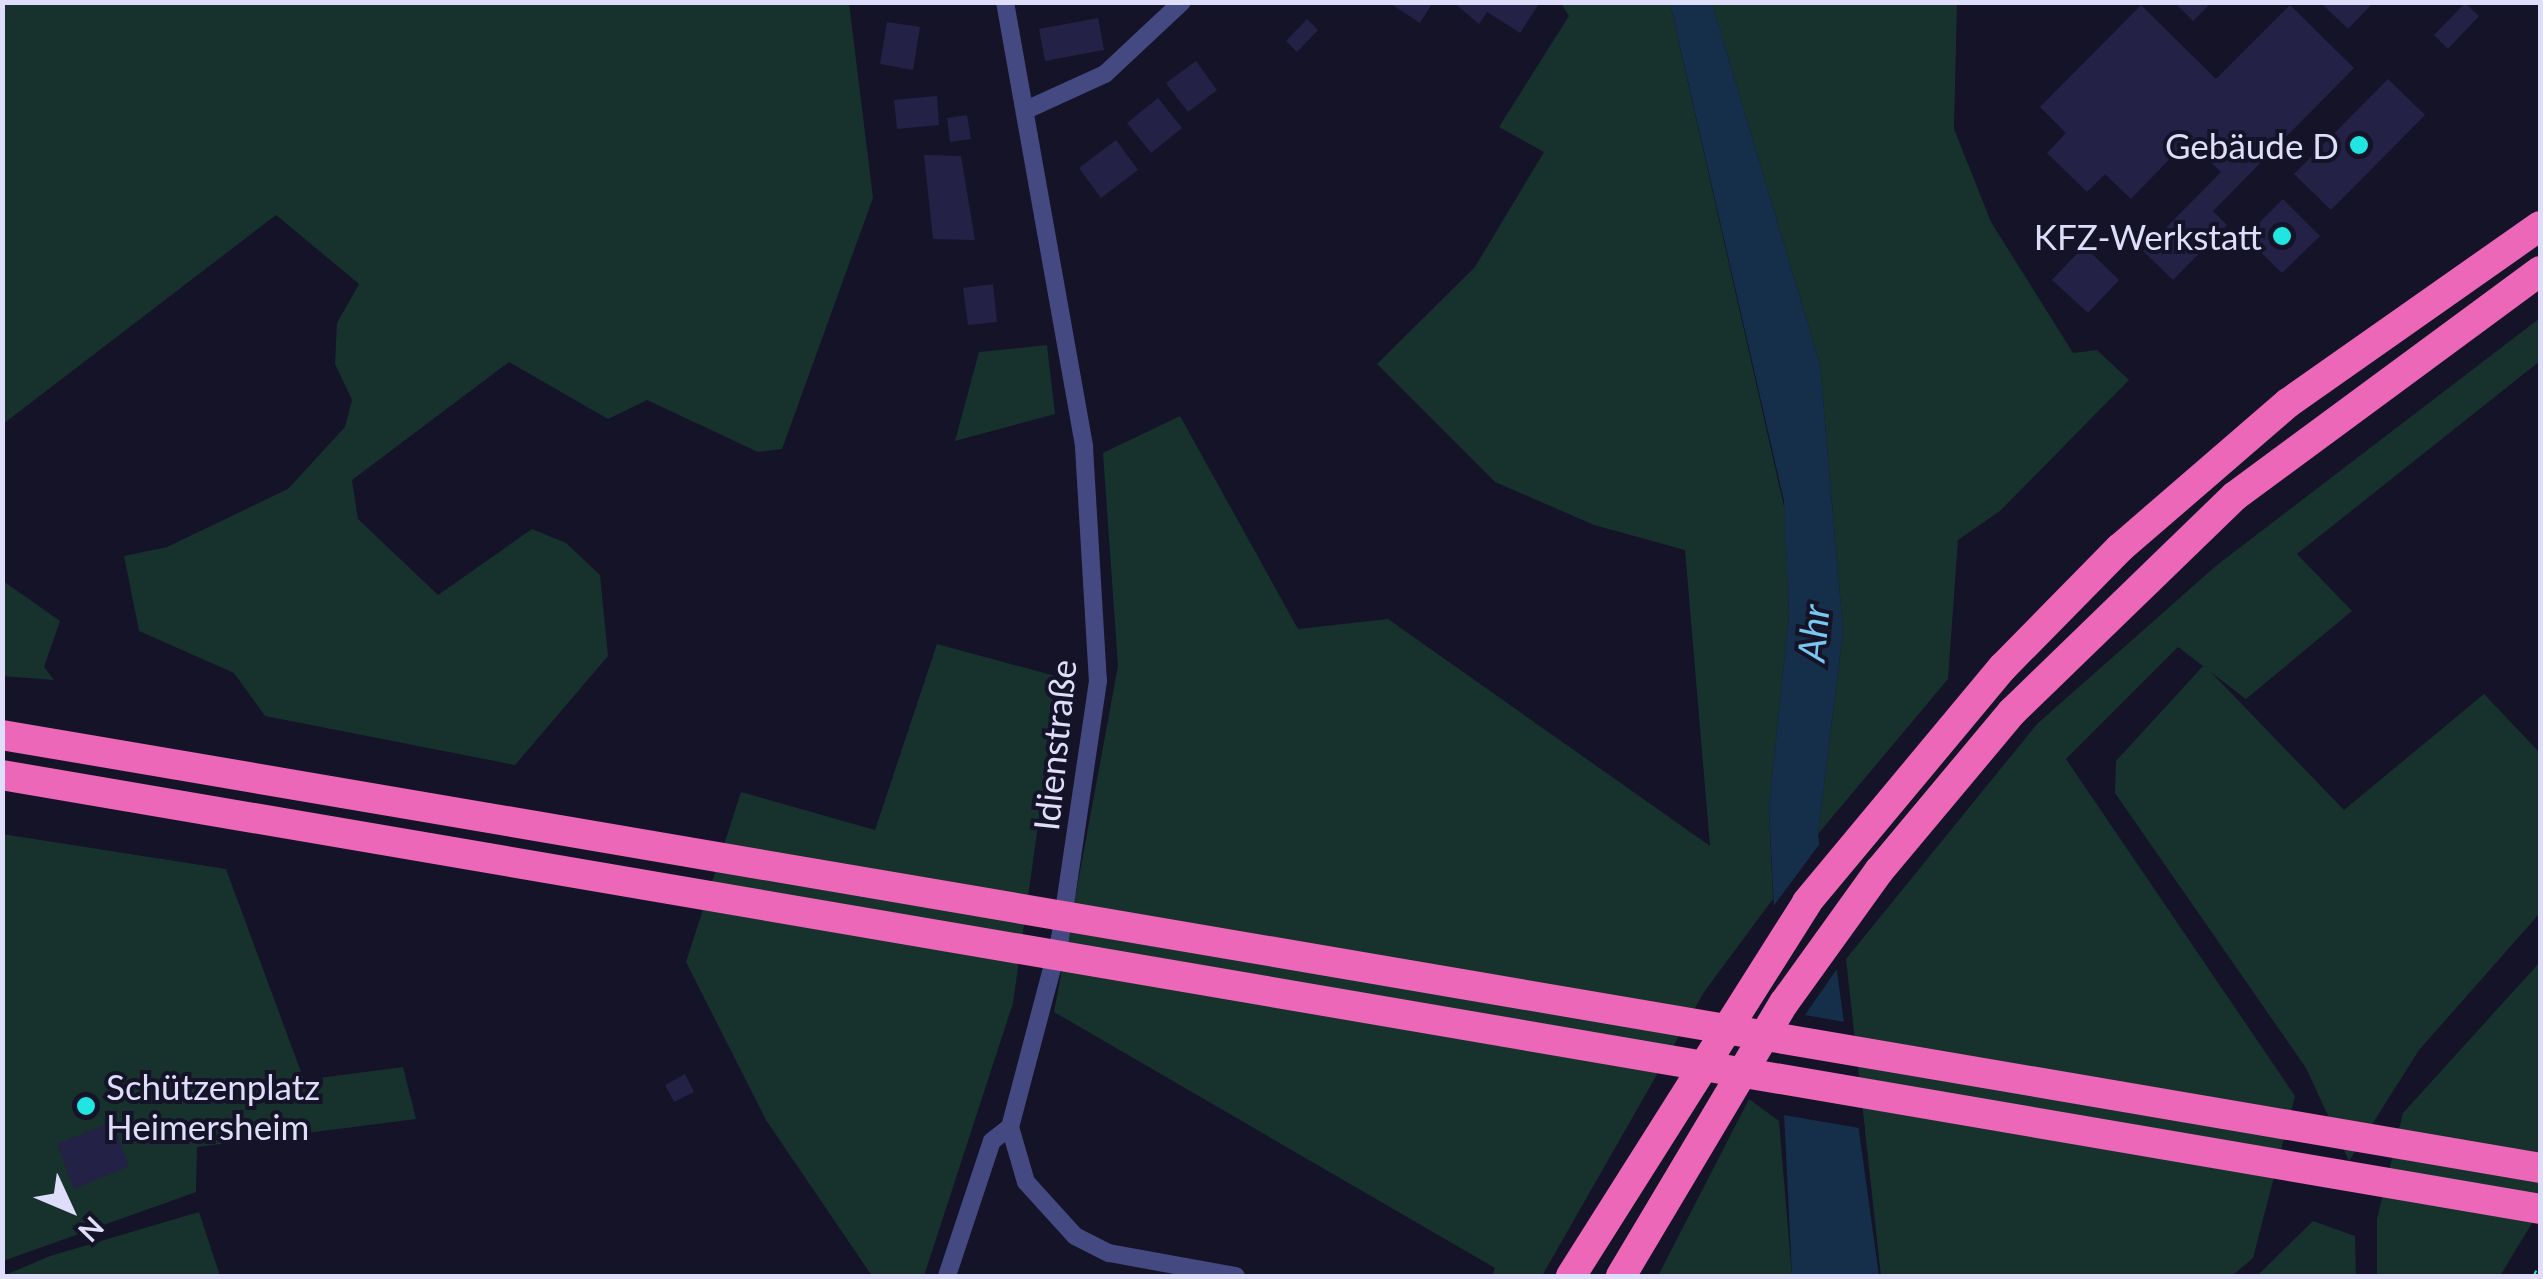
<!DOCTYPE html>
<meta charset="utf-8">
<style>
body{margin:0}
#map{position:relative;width:2543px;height:1279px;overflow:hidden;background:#141328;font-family:Lato,sans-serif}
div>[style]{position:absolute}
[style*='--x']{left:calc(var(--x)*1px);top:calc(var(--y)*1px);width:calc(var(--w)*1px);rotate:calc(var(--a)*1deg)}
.green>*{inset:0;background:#17312d}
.water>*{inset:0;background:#152f4a}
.pier>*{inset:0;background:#141328}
.building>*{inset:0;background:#242146}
.street>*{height:18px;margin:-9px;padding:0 9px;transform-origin:9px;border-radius:9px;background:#444981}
.highway>*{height:30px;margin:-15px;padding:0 15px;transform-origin:15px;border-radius:15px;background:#ed67b8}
.rail>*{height:10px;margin-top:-5px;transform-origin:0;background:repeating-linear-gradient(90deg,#141328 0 19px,#20e5e1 0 38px);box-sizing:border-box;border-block:2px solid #20e5e1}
.dots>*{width:28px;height:28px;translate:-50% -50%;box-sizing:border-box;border:5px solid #141328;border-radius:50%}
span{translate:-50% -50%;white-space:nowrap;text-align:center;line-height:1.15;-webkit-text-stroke:8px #141328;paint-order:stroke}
.poi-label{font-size:35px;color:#dedefb}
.right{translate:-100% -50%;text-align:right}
.left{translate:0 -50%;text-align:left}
.street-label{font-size:35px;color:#dedefb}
.water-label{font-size:38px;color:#78c7ef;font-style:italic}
.frame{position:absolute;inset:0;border:5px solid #dedefb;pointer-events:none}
.north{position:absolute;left:20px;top:1159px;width:100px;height:100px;-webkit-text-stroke:8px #141328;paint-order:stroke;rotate:134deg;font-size:28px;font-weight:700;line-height:40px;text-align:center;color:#dedefb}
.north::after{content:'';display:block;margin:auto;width:35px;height:45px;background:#dedefb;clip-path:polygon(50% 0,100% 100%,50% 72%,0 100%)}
</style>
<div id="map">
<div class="green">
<i style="clip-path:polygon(3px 2px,849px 3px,873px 198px,782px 449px,758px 452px,647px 400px,608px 419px,509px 362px,352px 480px,358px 519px,438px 595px,532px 529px,566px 543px,600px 575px,608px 656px,515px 765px,265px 716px,234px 673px,139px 631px,124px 556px,167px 547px,288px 489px,345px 427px,352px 400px,335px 364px,337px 323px,359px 284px,276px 215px,3px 424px)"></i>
<i style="clip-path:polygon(1561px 3px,1670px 3px,1785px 511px,1789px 615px,1769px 807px,1773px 899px,1704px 992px,1542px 1276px,1492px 1276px,1495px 1268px,1054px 1012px,1118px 666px,1103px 453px,1180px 416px,1298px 629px,1388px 619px,1710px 846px,1685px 550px,1594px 525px,1495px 482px,1377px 364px,1475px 267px,1544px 152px,1499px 127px,1569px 16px)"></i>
<i style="clip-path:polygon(1712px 3px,1957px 3px,1954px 129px,1991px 222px,2073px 353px,2097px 350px,2129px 380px,2000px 511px,1958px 540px,1948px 679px,1818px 834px,1843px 631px,1820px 365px)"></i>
<i style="clip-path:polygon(2540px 318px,2540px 361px,2297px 554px,2352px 611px,2246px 699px,2178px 647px,2066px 759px,2295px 1096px,2253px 1258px,2232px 1276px,1881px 1276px,1846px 959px,2037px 724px,2217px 565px)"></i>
<i style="clip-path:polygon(1047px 345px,1055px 414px,955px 441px,979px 352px)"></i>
<i style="clip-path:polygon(3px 581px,60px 621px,44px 667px,54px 680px,3px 676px)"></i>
<i style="clip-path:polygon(937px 644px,1059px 677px,1013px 1003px,924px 1276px,872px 1276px,766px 1120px,686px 962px,741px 792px,875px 830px)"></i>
<i style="clip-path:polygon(2204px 665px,2344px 810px,2484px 694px,2540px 753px,2540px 913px,2419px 1050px,2349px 1161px,2306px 1068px,2115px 793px,2116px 761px)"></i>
<i style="clip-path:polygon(2px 834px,226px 869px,304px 1080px,403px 1067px,416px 1119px,197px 1147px,196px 1192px,3px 1261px)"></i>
<i style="clip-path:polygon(2540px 962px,2540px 1210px,2500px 1276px,2377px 1276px,2377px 1219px,2403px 1113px)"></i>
<i style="clip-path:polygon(1749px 1099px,1779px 1121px,1792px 1276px,1658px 1276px)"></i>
<i style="clip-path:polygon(199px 1212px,220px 1276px,3px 1276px,50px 1256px)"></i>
<i style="clip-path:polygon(2313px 1221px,2355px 1236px,2356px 1276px,2257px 1276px)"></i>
</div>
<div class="water">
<i style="clip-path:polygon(1670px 3px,1712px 3px,1820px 365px,1843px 631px,1818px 834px,1879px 1276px,1792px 1276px,1769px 807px,1789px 615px,1784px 501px)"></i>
</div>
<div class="pier">
<i style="clip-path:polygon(1824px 838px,1841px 963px,1805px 1015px,1850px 1023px,1865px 1129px,1778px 1114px,1769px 912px)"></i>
</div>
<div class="building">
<i style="clip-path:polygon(1388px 2px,1433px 2px,1420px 23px)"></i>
<i style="clip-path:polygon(1453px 2px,1540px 2px,1520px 33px,1487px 12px,1479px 24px)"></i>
<i style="clip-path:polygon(2174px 2px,2212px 2px,2193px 21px)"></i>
<i style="clip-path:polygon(2320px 2px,2374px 2px,2348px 29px)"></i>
<i style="clip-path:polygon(2465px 3px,2479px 16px,2448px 49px,2434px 35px)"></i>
<i style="clip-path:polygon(2141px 5px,2216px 79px,2290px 5px,2354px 68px,2213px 211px,2227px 225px,2173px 280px,2143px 251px,2221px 172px,2188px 140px,2131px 199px,2105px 174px,2087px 192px,2047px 153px,2066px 133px,2040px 107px)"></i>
<i style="clip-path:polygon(1098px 18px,1104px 50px,1045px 61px,1039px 29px)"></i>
<i style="clip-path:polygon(1307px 19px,1318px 30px,1297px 52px,1286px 41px)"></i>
<i style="clip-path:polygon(887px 22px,920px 27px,913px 70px,880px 64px)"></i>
<i style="clip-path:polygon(1196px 61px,1217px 90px,1188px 112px,1166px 83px)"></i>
<i style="clip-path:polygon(2388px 79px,2425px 115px,2331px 210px,2294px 174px)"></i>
<i style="clip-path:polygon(937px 96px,939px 125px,897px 129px,894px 100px)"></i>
<i style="clip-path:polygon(1158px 98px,1182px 128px,1151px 153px,1127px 123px)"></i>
<i style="clip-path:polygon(967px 115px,971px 139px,950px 142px,947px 118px)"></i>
<i style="clip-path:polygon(1116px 140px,1138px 170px,1101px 198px,1079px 168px)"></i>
<i style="clip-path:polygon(924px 155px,961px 156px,975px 240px,933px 239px)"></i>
<i style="clip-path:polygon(2283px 199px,2320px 236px,2282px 273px,2245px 237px)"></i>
<i style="clip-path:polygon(2084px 246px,2119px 280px,2088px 313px,2052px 280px)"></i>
<i style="clip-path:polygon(993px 284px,997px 322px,968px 325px,963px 288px)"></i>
<i style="clip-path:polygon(685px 1074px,694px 1092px,674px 1102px,665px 1085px)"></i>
<i style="clip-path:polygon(112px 1122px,129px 1166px,74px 1189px,57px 1144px)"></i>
</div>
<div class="street">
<i style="--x:1005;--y:2;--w:452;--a:79.9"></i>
<i style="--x:1084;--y:447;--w:234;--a:86.6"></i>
<i style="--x:1098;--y:681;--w:260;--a:98.4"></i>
<i style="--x:1060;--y:938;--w:196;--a:104.8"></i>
<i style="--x:1010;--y:1127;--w:57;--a:73.8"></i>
<i style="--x:1026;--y:1182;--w:73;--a:47.8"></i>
<i style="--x:1075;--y:1236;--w:38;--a:27"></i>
<i style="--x:1109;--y:1253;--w:129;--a:10.3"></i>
<i style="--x:1026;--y:110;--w:87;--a:-24.5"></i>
<i style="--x:1105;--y:74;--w:105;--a:-43.1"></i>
<i style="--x:947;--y:1276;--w:142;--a:-71.6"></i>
<i style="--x:992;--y:1141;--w:23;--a:-38"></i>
</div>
<div class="highway">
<i style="--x:2;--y:735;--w:2575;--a:9.68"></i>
<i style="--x:2;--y:775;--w:2575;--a:9.7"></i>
<i style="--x:1571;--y:1276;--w:442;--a:-57.7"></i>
<i style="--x:1807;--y:902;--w:306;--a:-50.2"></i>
<i style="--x:2003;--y:667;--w:167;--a:-45.5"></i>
<i style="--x:2120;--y:548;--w:222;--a:-40.8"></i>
<i style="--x:2288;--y:403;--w:308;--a:-35.1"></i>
<i style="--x:1621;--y:1276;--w:318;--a:-59.2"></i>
<i style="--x:1784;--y:1003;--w:163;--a:-54.3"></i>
<i style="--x:1879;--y:871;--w:207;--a:-50.1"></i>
<i style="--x:2012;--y:712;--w:310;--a:-44.1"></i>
<i style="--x:2235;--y:496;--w:379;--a:-36.4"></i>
</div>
<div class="rail">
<i style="--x:2538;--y:1276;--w:4;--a:-63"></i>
</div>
<div class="dots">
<i style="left:2359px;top:145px;background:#20e5e1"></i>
<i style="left:2282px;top:236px;background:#20e5e1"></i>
<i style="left:86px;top:1106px;background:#20e5e1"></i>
</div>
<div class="poi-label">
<span class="right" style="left:2339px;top:145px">Gebäude D</span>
<span class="right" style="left:2262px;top:236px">KFZ-Werkstatt</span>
<span class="left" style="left:106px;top:1106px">Schützenplatz<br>Heimersheim</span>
</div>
<div class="street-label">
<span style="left:1054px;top:745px;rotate:-84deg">Idienstraße</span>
</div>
<div class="water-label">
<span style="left:1813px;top:633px;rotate:-85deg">Ahr</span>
</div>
<div class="frame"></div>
<div class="north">N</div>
</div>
